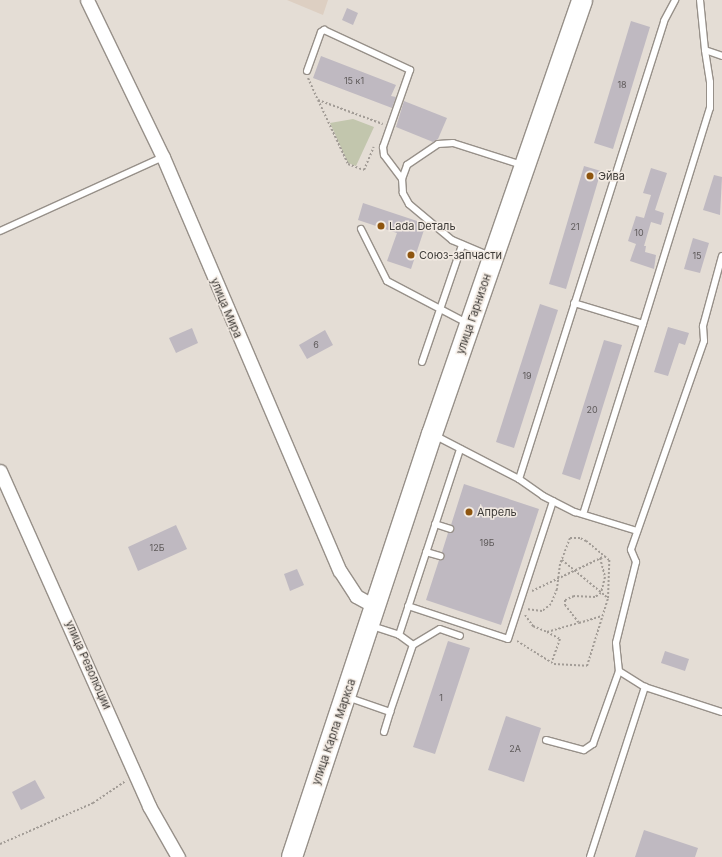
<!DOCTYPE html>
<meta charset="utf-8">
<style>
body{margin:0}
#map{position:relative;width:722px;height:857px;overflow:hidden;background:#e4ddd5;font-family:Inter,sans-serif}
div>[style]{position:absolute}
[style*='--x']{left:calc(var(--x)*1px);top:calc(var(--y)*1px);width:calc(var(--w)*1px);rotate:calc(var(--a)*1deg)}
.built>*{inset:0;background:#ddcfc2}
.green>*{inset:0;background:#c2c6ad}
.building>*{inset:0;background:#bfb9c1}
.path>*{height:2px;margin-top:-1px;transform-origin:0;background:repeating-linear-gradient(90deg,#a29c96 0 2px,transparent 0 4px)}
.roads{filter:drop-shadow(1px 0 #979089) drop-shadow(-1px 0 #979089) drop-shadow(0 1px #979089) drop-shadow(0 -1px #979089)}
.service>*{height:6px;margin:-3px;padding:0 3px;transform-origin:3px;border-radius:3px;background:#fff}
.minor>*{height:13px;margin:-6.5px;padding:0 6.5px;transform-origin:6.5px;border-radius:6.5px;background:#fff}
.primary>*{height:20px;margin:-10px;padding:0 10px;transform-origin:10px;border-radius:10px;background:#fff}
.dots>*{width:11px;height:11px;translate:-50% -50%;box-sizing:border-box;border:2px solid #f2eae2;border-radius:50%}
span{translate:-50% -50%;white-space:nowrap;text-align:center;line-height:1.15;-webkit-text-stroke:3px #f2eae2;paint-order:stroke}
.number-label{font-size:9px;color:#5e5a5a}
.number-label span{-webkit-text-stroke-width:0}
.poi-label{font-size:11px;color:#3e3b38}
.left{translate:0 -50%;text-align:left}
.street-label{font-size:11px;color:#3e3b38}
</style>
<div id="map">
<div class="built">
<i style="clip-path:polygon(287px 0,328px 0,323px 15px)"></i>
</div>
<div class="green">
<i style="clip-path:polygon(353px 119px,374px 127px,356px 166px,348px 163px,330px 123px)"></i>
</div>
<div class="building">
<i style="clip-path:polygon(347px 8px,358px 13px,353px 25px,342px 20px)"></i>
<i style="clip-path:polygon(631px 21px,650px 27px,613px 149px,594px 143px)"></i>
<i style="clip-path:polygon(321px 56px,396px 85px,391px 96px,396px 97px,392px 108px,313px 78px)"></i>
<i style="clip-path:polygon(404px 101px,447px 118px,438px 139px,433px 142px,396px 127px)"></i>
<i style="clip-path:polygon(584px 166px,601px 171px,566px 289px,549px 284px)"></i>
<i style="clip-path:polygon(651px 168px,667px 173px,655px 210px,664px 213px,661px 225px,651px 222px,644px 246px,646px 246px,645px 252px,656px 255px,654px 269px,630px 261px,636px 244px,628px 241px,636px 216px,644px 218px,651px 195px,643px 193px)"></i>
<i style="clip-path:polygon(714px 175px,722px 177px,720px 215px,703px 210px)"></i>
<i style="clip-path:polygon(363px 203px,426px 224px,411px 269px,387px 261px,397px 233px,358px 220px)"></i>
<i style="clip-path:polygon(693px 238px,709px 243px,700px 273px,684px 269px)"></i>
<i style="clip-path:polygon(540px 304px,558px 310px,514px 448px,496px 442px)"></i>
<i style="clip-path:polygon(668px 327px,689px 333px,685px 345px,679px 343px,668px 376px,654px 372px)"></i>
<i style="clip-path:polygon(192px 328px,198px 343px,176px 353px,169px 338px)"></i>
<i style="clip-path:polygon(325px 330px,333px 345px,307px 359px,299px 345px)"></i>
<i style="clip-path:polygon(604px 340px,622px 345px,580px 480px,562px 474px)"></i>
<i style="clip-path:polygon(464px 484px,539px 509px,501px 625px,426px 600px,439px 560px,444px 558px,442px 552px,448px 533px,454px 531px,451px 525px)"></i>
<i style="clip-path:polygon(176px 525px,187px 549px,138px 571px,128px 547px)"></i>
<i style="clip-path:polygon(297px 569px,304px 585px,290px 591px,284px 574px)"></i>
<i style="clip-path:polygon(448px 641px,470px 648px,435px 754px,413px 747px)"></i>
<i style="clip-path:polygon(665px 651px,689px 659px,685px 671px,661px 663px)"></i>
<i style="clip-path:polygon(506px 716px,541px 728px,524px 782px,488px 770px)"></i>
<i style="clip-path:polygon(35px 780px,45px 798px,21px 810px,12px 792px)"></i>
<i style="clip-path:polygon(644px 830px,698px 848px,695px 857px,635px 857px)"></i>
</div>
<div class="path">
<i style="--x:308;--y:78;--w:24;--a:66"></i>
<i style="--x:318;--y:100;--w:69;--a:20.3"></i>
<i style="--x:318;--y:100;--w:71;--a:64.9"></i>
<i style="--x:348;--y:164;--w:17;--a:21"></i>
<i style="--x:364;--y:170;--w:25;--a:-67"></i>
<i style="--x:600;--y:558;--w:20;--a:75"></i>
<i style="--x:605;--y:577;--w:16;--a:104"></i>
<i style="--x:601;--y:593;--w:7;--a:146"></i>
<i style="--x:595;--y:597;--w:21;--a:-177"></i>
<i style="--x:574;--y:596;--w:10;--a:156"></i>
<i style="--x:565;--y:600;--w:5;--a:90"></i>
<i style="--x:565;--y:605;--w:23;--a:52"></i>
<i style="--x:579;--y:623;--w:24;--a:-17"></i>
<i style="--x:562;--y:560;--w:60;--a:39.6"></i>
<i style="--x:532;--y:591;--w:81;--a:-25.6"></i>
<i style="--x:525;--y:615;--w:14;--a:54"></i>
<i style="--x:533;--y:626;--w:15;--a:23"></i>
<i style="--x:547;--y:632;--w:33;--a:-16"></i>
<i style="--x:547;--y:632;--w:15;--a:28"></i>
<i style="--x:560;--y:639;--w:23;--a:110"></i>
<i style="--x:517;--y:641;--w:44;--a:31.9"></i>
<i style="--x:554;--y:664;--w:33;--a:3"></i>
<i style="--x:587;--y:666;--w:71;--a:-72.8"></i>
<i style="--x:608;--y:598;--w:38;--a:-88"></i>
<i style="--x:609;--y:560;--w:30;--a:-140"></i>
<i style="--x:586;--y:541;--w:7;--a:-153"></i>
<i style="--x:580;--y:538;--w:10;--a:180"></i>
<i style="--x:570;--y:538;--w:28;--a:111"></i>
<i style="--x:560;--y:564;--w:25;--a:97"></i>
<i style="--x:557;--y:589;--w:16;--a:112"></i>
<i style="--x:551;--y:604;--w:11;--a:142"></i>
<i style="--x:542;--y:611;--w:16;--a:-173"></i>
<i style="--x:0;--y:844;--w:102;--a:-23.8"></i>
<i style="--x:93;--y:803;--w:40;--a:-34"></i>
</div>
<div class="roads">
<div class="service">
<i style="--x:700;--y:0;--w:50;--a:84.3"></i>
<i style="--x:705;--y:50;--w:18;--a:19"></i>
<i style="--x:307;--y:71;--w:41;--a:-70.3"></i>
<i style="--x:321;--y:32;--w:4;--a:-34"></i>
<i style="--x:324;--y:30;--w:95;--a:24.9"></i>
<i style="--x:410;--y:70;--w:82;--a:109.3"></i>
<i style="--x:383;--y:147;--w:8;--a:83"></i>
<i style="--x:384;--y:155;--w:30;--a:53"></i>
<i style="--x:361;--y:229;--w:58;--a:63.4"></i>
<i style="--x:387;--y:281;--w:90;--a:27.7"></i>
<i style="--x:0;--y:231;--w:179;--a:-24.4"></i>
<i style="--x:490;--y:256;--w:41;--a:-157.2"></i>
<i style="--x:452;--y:240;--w:56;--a:-140.1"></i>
<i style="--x:409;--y:204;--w:13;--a:-119"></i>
<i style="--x:403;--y:193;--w:14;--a:-94"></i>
<i style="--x:402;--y:179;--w:15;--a:-70"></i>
<i style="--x:407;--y:165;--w:37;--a:-34"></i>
<i style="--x:438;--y:144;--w:15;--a:-4"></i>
<i style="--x:453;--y:143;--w:72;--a:17.7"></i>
<i style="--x:722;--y:256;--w:73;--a:105.2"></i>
<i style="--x:703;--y:326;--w:15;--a:86"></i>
<i style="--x:704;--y:341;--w:221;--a:109.3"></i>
<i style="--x:631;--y:550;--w:13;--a:67"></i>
<i style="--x:636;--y:562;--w:83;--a:103.9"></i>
<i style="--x:616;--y:643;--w:28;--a:84"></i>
<i style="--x:619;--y:671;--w:31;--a:32"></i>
<i style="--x:645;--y:687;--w:81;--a:18"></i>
<i style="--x:574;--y:303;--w:72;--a:16.9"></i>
<i style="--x:643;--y:324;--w:199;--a:107.5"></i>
<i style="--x:643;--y:324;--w:226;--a:-72.8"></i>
<i style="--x:710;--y:108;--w:26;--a:-90"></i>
<i style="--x:710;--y:82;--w:32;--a:-99"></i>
<i style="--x:422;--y:362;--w:124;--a:-71.1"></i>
<i style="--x:434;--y:435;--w:96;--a:27.4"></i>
<i style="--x:519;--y:479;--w:480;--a:-72.4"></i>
<i style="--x:664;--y:21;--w:24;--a:-62"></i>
<i style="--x:519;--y:479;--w:29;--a:35"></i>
<i style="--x:543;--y:496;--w:36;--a:27"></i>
<i style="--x:575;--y:512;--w:65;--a:17"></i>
<i style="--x:435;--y:524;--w:16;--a:18"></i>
<i style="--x:426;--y:552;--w:15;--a:16"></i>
<i style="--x:408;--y:606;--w:105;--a:18.3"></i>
<i style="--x:508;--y:639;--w:145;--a:-71.9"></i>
<i style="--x:372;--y:626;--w:28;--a:18"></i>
<i style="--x:399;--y:635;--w:196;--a:-71.8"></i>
<i style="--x:413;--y:645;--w:31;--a:-31"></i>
<i style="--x:440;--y:629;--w:21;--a:19"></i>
<i style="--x:347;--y:697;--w:46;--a:19.2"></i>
<i style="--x:390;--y:712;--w:71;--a:-71.1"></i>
<i style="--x:413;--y:645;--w:17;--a:-144"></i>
<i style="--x:384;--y:732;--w:21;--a:-73"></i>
<i style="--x:546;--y:740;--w:39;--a:15"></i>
<i style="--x:584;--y:750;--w:11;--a:-34"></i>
<i style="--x:593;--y:744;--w:77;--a:-70.4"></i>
<i style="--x:590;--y:857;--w:179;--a:-72.1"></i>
</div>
<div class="minor">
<i style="--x:87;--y:0;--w:174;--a:64.2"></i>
<i style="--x:163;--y:157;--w:450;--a:66.9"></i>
<i style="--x:340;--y:571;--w:30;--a:57"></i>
<i style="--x:356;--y:596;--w:23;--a:29"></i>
<i style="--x:0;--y:471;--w:367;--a:66"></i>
<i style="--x:149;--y:806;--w:59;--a:60.4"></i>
</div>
<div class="primary">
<i style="--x:292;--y:857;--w:446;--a:-71.7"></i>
<i style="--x:432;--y:434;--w:459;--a:-70.9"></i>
</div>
</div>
<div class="dots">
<i style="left:590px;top:176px;background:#8e550f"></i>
<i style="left:381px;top:226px;background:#8e550f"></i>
<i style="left:411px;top:255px;background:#8e550f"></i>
<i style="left:469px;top:512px;background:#8e550f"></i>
</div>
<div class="number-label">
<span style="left:354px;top:81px">15 к1</span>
<span style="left:622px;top:85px">18</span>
<span style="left:575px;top:227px">21</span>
<span style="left:639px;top:233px">10</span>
<span style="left:697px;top:256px">15</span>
<span style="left:316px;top:345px">6</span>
<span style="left:527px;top:376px">19</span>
<span style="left:592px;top:410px">20</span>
<span style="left:487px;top:543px">19Б</span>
<span style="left:157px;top:548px">12Б</span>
<span style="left:441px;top:698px">1</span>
<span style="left:515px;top:749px">2А</span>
</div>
<div class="poi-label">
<span class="left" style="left:598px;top:176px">Эйва</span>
<span class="left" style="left:389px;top:226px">Lada Dеталь</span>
<span class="left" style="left:419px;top:255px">Союз-запчасти</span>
<span class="left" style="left:477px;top:512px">Апрель</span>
</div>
<div class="street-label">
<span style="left:226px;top:308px;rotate:67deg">улица Мира</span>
<span style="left:474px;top:314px;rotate:-71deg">улица Гарнизон</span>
<span style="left:88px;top:665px;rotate:66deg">улица Революции</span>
<span style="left:334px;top:732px;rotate:-71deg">улица Карла Маркса</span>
</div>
</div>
